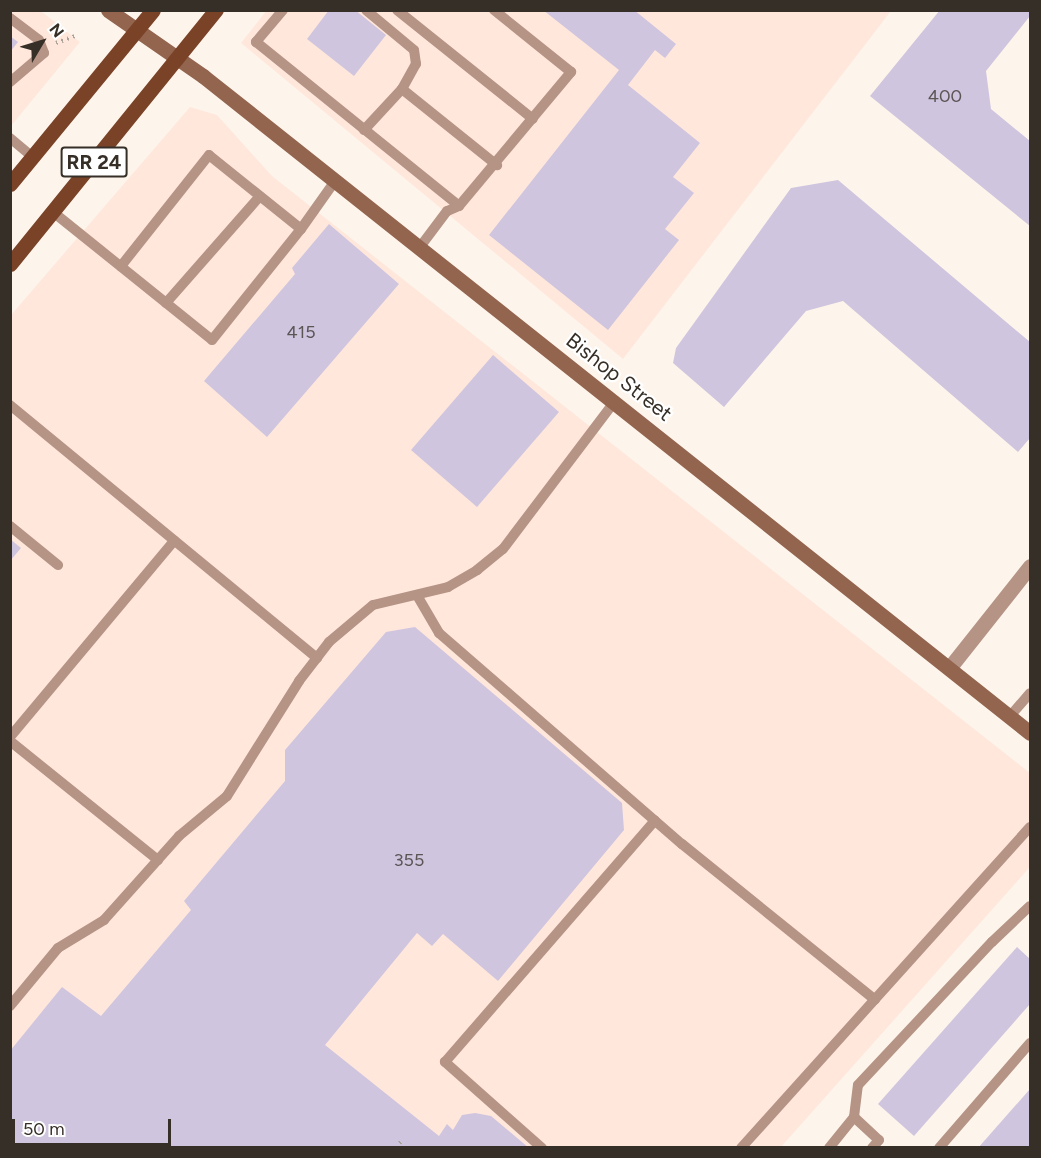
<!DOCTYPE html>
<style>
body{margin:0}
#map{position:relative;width:1041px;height:1158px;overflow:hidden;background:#fdf5ec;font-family:Figtree,sans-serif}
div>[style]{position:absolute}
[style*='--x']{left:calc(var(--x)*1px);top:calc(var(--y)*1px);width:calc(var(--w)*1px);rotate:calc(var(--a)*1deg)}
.commercial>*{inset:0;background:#ffe7dc}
.building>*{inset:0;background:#cfc5de}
.path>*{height:4px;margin-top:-2px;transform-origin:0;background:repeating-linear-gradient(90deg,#aba39a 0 1.5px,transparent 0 6px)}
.service>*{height:10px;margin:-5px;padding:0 5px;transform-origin:5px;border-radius:5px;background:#b59485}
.minor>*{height:15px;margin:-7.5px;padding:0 7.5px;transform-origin:7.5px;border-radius:7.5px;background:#b59485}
.secondary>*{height:15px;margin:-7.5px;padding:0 7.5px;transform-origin:7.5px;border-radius:7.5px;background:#93644e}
.primary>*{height:15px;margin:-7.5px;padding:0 7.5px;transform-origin:7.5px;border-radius:7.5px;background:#7a4227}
span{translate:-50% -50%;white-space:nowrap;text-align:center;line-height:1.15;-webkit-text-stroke:4.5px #fff;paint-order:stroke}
.number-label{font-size:18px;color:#5c5455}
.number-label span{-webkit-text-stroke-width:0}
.shield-label span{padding:2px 4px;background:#fff;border:2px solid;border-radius:4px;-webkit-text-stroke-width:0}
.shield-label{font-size:20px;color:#362f27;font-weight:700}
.street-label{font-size:21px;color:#362f27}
.frame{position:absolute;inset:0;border:12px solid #362f27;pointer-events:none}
.north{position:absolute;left:12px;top:12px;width:60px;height:60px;-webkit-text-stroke:4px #fff;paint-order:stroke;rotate:52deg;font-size:16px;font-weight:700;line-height:24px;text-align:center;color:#362f27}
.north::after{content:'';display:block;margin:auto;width:21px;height:27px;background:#362f27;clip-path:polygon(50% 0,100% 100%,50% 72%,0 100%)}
.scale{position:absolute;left:12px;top:1119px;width:159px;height:27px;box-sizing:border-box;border:3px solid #362f27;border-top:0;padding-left:8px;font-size:18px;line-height:21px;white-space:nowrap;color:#362f27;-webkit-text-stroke:4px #fff;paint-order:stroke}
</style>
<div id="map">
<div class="commercial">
<i style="clip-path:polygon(267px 10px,891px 11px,623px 359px,241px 43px)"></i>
<i style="clip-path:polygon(11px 11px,41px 11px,80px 42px,11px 126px)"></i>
<i style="clip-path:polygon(190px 107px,217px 115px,272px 176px,1030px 773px,1030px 867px,781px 1147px,11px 1148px,11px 315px)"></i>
</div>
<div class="building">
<i style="clip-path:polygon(329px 10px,355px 10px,386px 35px,354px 76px,307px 39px)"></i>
<i style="clip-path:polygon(543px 10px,634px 10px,676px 44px,665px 58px,655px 50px,628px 85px,700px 143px,673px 177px,694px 193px,665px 229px,679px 240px,608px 330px,489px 235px,619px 70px)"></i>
<i style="clip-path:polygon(940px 10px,1030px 10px,1030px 16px,986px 71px,991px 109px,1030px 141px,1030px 226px,870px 96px)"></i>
<i style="clip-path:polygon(10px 36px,18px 42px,10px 52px)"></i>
<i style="clip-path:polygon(838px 180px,1030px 342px,1030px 438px,1018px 452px,843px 301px,806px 311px,724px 407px,673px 363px,676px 348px,791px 188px)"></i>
<i style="clip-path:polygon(329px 224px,399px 284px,267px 437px,204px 381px,295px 274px,292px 268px)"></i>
<i style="clip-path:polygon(493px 355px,559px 412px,477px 507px,411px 450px)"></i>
<i style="clip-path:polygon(10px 539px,21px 548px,10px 561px)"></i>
<i style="clip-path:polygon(415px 627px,622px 803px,624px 830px,498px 981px,443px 934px,432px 946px,417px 933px,325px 1045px,439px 1136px,447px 1124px,453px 1130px,462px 1115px,475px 1113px,491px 1116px,529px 1148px,10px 1148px,10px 1051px,62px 987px,101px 1016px,191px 910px,184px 901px,285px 781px,285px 750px,386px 632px)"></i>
<i style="clip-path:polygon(1017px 947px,1030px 959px,1030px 1004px,914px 1136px,878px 1104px)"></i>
<i style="clip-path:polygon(1030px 1089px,1030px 1148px,978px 1148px)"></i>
</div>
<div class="path">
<i style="--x:56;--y:43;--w:23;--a:-20"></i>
<i style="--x:396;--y:1148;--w:10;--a:-53"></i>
</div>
<div class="service">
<i style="--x:283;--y:10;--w:42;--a:130.2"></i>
<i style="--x:256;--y:42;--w:261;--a:38.9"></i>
<i style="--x:459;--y:206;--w:13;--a:157"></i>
<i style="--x:447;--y:211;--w:45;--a:126.9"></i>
<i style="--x:397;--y:10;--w:174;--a:38.7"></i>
<i style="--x:10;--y:18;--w:36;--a:37"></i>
<i style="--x:39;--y:40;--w:14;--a:69"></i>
<i style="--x:44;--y:53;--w:45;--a:139.5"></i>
<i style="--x:402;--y:89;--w:122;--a:38.7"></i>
<i style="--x:364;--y:130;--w:56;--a:-47.2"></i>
<i style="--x:402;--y:89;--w:29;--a:-61"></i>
<i style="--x:416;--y:64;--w:14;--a:-98"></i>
<i style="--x:414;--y:50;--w:62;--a:-140.2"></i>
<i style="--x:10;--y:138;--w:30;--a:40"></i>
<i style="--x:459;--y:206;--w:175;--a:-50.1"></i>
<i style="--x:571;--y:72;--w:99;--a:-141.2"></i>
<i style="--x:53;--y:212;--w:204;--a:38.8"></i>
<i style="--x:212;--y:340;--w:142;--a:-51.3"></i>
<i style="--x:301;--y:229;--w:118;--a:-141.2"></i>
<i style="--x:209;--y:155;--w:142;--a:128.4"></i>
<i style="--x:301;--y:229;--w:59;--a:-54.7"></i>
<i style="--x:166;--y:303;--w:142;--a:-48.7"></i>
<i style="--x:10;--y:405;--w:398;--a:39.5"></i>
<i style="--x:10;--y:526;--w:62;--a:39.1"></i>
<i style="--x:418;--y:597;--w:42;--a:59.7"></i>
<i style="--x:439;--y:633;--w:322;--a:41"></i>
<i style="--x:682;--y:844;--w:248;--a:38.9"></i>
<i style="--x:1011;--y:715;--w:29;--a:-49"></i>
<i style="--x:10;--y:737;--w:256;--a:-50.1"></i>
<i style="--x:10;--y:741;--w:190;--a:38.8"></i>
<i style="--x:10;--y:1006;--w:75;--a:-50.4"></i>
<i style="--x:58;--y:948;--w:54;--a:-31.3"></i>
<i style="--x:104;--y:920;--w:113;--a:-48.2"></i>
<i style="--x:179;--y:836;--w:62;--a:-39.8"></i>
<i style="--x:227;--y:796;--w:136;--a:-57.9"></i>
<i style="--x:299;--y:681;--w:49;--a:-52.4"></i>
<i style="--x:329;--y:642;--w:57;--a:-40.1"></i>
<i style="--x:373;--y:605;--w:77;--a:-13.5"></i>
<i style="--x:448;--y:587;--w:34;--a:-30"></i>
<i style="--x:477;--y:570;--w:33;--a:-39"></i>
<i style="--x:503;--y:549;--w:186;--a:-52.9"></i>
<i style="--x:854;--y:1117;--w:34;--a:43"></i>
<i style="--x:879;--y:1140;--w:11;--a:131"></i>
<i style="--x:542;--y:1148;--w:130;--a:-138.4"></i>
<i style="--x:445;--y:1062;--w:320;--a:-49"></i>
<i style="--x:741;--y:1148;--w:432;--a:-48"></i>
<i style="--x:829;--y:1148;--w:40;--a:-51"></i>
<i style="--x:854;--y:1117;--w:32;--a:-83"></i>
<i style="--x:858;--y:1085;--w:196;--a:-46.9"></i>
<i style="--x:992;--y:942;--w:52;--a:-43.5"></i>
<i style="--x:939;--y:1148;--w:139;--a:-49.1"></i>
</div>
<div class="minor">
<i style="--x:950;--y:667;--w:129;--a:-51.6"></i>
</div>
<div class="secondary">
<i style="--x:108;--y:10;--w:116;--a:34.8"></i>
<i style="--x:203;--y:76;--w:1056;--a:38.46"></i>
</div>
<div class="primary">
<i style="--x:10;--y:184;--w:225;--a:-50.6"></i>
<i style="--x:10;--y:264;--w:327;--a:-51"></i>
</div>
<div class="number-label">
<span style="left:945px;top:96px">400</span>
<span style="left:301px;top:332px">415</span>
<span style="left:409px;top:860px">355</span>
</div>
<div class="shield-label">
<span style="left:94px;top:162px">RR 24</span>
</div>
<div class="street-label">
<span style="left:619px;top:377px;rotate:38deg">Bishop Street</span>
</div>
<div class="frame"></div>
<div class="north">N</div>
<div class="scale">50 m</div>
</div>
